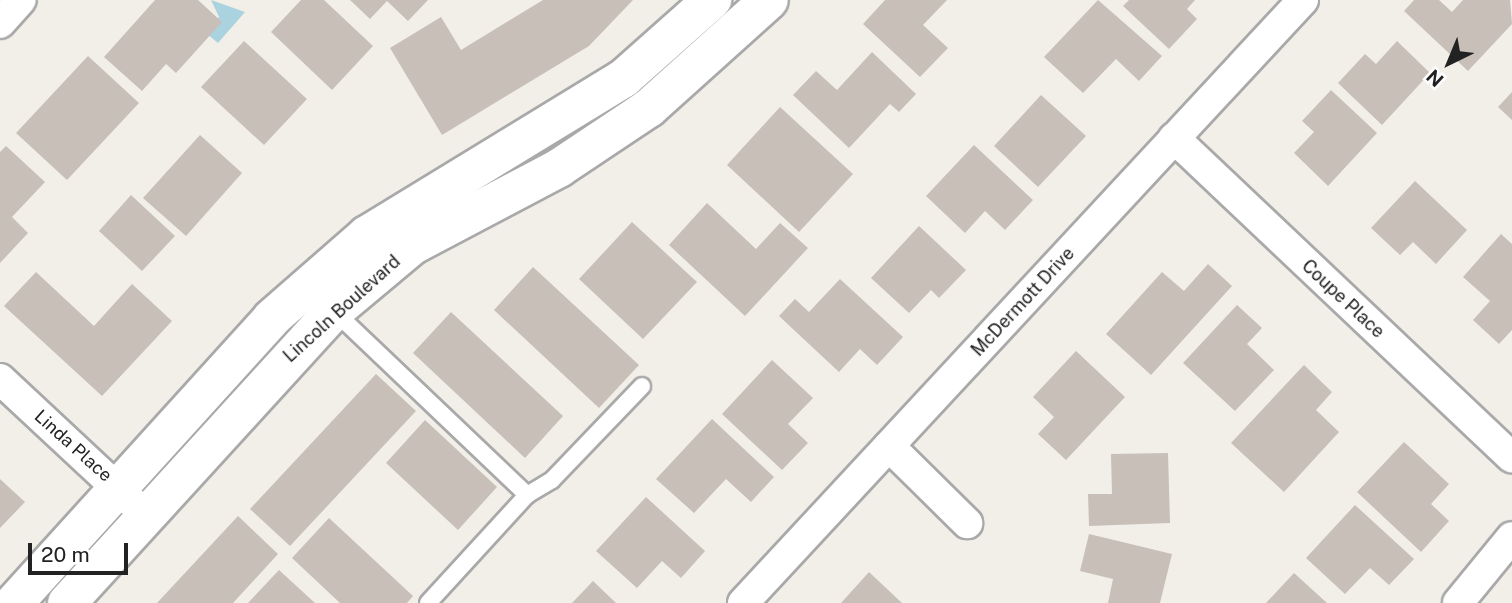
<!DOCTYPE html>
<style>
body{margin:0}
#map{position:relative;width:1512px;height:603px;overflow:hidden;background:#f2efe9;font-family:"Public Sans",sans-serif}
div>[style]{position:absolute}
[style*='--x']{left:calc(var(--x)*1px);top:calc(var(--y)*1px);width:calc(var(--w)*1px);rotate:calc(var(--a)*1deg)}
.water>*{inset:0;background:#aad3df}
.building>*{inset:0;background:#c7bfb8}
.roads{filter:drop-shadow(2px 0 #a9a9a9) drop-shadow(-2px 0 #a9a9a9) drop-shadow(0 2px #a9a9a9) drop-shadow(0 -2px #a9a9a9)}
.service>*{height:16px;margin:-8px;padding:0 8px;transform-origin:8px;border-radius:8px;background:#fff}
.minor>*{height:30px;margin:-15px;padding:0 15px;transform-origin:15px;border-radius:15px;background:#fff}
.tertiary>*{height:38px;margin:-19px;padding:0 19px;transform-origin:19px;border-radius:19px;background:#fff}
span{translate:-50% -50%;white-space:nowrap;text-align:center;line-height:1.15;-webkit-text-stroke:5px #fff;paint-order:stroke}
.street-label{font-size:18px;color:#222}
.north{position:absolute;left:1414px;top:28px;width:70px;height:70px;-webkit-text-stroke:5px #fff;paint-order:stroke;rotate:223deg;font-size:19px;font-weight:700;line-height:28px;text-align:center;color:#222}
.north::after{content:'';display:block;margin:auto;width:24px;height:32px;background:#222;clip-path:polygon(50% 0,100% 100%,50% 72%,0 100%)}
.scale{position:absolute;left:28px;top:543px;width:100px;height:32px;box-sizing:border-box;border:4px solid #222;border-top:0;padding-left:9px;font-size:21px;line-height:24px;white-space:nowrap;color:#222;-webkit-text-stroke:5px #fff;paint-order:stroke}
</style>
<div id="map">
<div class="water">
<i style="clip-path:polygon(211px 0,245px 12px,218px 43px,207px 34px,219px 17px)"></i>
</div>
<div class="building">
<i style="clip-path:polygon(155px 0,198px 0,222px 22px,176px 73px,166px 64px,142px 91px,104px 57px)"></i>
<i style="clip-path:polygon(301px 0,324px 0,373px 46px,332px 90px,271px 32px)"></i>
<i style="clip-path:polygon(350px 0,428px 0,408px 21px,387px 1px,370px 19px)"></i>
<i style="clip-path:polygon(543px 0,633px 0,589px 46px,442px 135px,390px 48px,441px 17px,461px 50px)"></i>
<i style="clip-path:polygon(885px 0,947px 0,923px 25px,948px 48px,920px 77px,863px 24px)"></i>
<i style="clip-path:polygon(1098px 0,1162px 56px,1139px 81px,1116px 59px,1083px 93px,1044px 57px)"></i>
<i style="clip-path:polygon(1129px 0,1195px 0,1187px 9px,1197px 19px,1169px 49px,1123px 6px)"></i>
<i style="clip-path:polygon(1414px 0,1439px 0,1452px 12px,1463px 0,1510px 0,1512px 24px,1468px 71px,1404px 11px)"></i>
<i style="clip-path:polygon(244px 41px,307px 99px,264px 145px,201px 87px)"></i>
<i style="clip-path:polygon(1397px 41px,1430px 73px,1382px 125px,1338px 83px,1365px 54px,1376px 64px)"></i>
<i style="clip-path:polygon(872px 52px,916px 94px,899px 112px,890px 104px,849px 148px,793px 95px,816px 71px,837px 90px)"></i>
<i style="clip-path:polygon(88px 56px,139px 103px,67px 180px,16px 133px)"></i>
<i style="clip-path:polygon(1331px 90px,1377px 133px,1328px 186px,1294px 153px,1314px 132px,1302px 121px)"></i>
<i style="clip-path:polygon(1512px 92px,1512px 120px,1498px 107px)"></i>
<i style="clip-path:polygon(1041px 95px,1086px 136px,1038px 187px,994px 146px)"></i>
<i style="clip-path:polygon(780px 107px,853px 174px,799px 232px,727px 165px)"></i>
<i style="clip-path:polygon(200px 135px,242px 173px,186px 236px,143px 198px)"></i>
<i style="clip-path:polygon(974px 145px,1033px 200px,1005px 230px,985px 211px,965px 233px,926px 196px)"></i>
<i style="clip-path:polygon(6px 146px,45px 182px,12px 217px,28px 233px,0 263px,0 152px)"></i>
<i style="clip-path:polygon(1415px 181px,1467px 230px,1436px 264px,1413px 242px,1400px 255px,1371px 228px)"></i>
<i style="clip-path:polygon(131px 195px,175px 236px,142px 271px,99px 231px)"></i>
<i style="clip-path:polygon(707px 203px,756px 249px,780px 223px,808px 248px,745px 316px,669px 245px)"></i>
<i style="clip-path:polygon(632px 222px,697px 282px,643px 339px,579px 279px)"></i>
<i style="clip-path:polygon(919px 226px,966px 270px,939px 298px,931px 290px,909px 313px,871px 278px)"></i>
<i style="clip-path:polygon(1501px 234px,1512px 244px,1512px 330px,1499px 344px,1473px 320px,1490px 301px,1463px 277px)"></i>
<i style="clip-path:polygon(1208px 264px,1232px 286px,1151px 375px,1106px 334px,1162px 272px,1184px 291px)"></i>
<i style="clip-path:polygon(533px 267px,639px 365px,599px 408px,494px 310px)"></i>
<i style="clip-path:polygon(36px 272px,94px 326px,132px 284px,172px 321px,102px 396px,4px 306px)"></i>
<i style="clip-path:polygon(840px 279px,903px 337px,877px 365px,860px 349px,839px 372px,779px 316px,795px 299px,809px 312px)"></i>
<i style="clip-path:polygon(1237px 305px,1262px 328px,1247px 344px,1274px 370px,1235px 411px,1183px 363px)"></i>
<i style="clip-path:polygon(451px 312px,563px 416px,525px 458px,413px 353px)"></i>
<i style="clip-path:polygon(1076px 351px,1125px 397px,1066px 460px,1038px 434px,1054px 417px,1033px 397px)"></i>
<i style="clip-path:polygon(772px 360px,813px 398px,788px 424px,808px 443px,782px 470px,722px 414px)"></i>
<i style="clip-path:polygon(1304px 365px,1332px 392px,1316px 410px,1339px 432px,1284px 492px,1231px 443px)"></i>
<i style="clip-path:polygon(376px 374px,416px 411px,290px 546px,250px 509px)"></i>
<i style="clip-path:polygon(712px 419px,774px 477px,751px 502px,726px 479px,694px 513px,656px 479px)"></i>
<i style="clip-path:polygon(425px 420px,497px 487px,458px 530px,386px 463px)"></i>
<i style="clip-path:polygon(1404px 442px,1449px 484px,1431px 504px,1449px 521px,1421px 552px,1357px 492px)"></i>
<i style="clip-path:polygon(1168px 453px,1170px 523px,1089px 526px,1088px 494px,1112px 494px,1111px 454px)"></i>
<i style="clip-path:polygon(0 479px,25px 502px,0 528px)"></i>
<i style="clip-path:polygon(646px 497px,705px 551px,681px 578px,662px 561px,637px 588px,596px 551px)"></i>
<i style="clip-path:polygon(1355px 505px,1414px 559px,1389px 585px,1370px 568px,1345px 594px,1306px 558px)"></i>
<i style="clip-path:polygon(238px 516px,278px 554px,233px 603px,157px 603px)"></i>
<i style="clip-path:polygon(329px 518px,413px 596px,407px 603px,340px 603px,292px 558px)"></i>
<i style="clip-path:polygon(1089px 534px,1172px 554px,1160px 603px,1108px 603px,1113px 579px,1080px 571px)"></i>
<i style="clip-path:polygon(279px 570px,315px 603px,248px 603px)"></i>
<i style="clip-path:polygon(869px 572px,902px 603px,841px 603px)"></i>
<i style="clip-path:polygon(1294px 573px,1327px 603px,1266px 603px)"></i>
<i style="clip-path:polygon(593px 581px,616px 603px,572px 603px)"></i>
</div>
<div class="roads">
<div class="service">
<i style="--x:334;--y:311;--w:267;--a:43.6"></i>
<i style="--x:428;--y:603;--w:147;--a:-47.5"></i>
<i style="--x:527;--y:495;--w:29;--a:-31"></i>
<i style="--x:552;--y:480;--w:130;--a:-46.2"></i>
</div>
<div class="minor">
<i style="--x:0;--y:23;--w:31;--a:-48"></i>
<i style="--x:1174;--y:138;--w:465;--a:43.4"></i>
<i style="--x:0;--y:379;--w:182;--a:43"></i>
<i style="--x:889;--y:446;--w:110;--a:44.6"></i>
<i style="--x:743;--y:603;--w:823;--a:-47.12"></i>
<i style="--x:1458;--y:603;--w:85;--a:-50.7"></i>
</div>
<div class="tertiary">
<i style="--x:14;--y:603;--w:384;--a:-47.8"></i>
<i style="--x:272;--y:318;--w:126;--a:-41.1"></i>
<i style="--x:367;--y:235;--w:301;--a:-31.4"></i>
<i style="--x:624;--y:78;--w:118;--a:-41.6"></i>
<i style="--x:67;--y:603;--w:396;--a:-47.6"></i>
<i style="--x:334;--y:311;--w:103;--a:-39.9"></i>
<i style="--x:413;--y:245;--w:165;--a:-27.8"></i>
<i style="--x:559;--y:168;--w:108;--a:-33.7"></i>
<i style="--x:649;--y:108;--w:161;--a:-42"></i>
</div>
</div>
<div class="street-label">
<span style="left:1343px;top:299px;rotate:43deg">Coupe Place</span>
<span style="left:1023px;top:302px;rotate:-47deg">McDermott Drive</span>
<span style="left:342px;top:309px;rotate:-42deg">Lincoln Boulevard</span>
<span style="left:73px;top:446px;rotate:42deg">Linda Place</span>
</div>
<div class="north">N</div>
<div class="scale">20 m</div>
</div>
